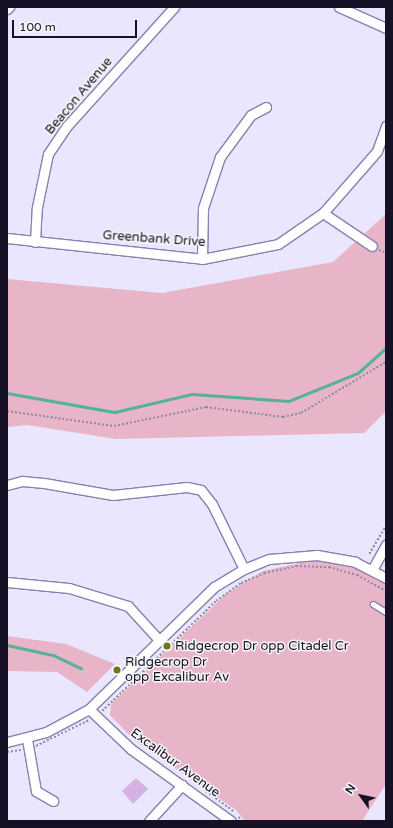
<!DOCTYPE html>
<style>
body{margin:0}
#map{position:relative;width:393px;height:828px;overflow:hidden;background:#eae6fd;font-family:"Varela Round",sans-serif}
div>[style]{position:absolute}
[style*='--x']{left:calc(var(--x)*1px);top:calc(var(--y)*1px);width:calc(var(--w)*1px);rotate:calc(var(--a)*1deg)}
.green>*{inset:0;background:#e7b5c7}
.stream>*{height:2.5px;margin:-1.25px;padding:0 1.25px;transform-origin:1.25px;border-radius:1.25px;background:#54b19a}
.building>*{inset:0;background:#d4b2e4}
.path>*{height:1.5px;margin-top:-0.75px;transform-origin:0;background:repeating-linear-gradient(90deg,#8f8ba1 0 2px,transparent 0 4px)}
.roads{filter:drop-shadow(1px 0 #8a7eb2) drop-shadow(-1px 0 #8a7eb2) drop-shadow(0 1px #8a7eb2) drop-shadow(0 -1px #8a7eb2)}
.service>*{height:4.5px;margin:-2.25px;padding:0 2.25px;transform-origin:2.25px;border-radius:2.25px;background:#fff}
.minor>*{height:9px;margin:-4.5px;padding:0 4.5px;transform-origin:4.5px;border-radius:4.5px;background:#fff}
.dots>*{width:11px;height:11px;translate:-50% -50%;box-sizing:border-box;border:2px solid #f7f7f7;border-radius:50%}
span{translate:-50% -50%;white-space:nowrap;text-align:center;line-height:1.15;-webkit-text-stroke:3px #f7f7f7;paint-order:stroke}
.street-label{font-size:13px;color:#161125}
.poi-label{font-size:13px;color:#161125}
.left{translate:0 -50%;text-align:left}
.frame{position:absolute;inset:0;border:8px solid #161125;pointer-events:none}
.north{position:absolute;left:341px;top:776px;width:40px;height:40px;-webkit-text-stroke:3px #f7f7f7;paint-order:stroke;rotate:303deg;font-size:11px;font-weight:700;line-height:16px;text-align:center;color:#161125}
.north::after{content:'';display:block;margin:auto;width:14px;height:18px;background:#161125;clip-path:polygon(50% 0,100% 100%,50% 72%,0 100%)}
.scale{position:absolute;left:12px;top:20px;width:125px;height:18px;box-sizing:border-box;border:2px solid #161125;border-top:0;padding-left:5px;font-size:12px;line-height:14px;white-space:nowrap;color:#161125;-webkit-text-stroke:3px #f7f7f7;paint-order:stroke}
</style>
<div id="map">
<div class="green">
<i style="clip-path:polygon(386px 214px,386px 411px,364px 433px,116px 439px,28px 425px,7px 427px,7px 279px,162px 293px,333px 262px)"></i>
<i style="clip-path:polygon(314px 560px,365px 570px,386px 582px,386px 784px,362px 821px,245px 821px,236px 810px,133px 739px,110px 715px,111px 704px,227px 593px,263px 571px)"></i>
<i style="clip-path:polygon(7px 636px,66px 644px,115px 664px,87px 692px,57px 672px,7px 671px)"></i>
</div>
<div class="stream">
<i style="--x:7;--y:393;--w:110;--a:10"></i>
<i style="--x:115;--y:412;--w:79;--a:-13.2"></i>
<i style="--x:192;--y:394;--w:97;--a:4.1"></i>
<i style="--x:289;--y:401;--w:74;--a:-22.1"></i>
<i style="--x:358;--y:373;--w:38;--a:-42"></i>
<i style="--x:7;--y:645;--w:47;--a:12.3"></i>
<i style="--x:53;--y:655;--w:31;--a:25"></i>
</div>
<div class="building">
<i style="clip-path:polygon(136px 778px,148px 789px,133px 804px,122px 791px)"></i>
</div>
<div class="path">
<i style="--x:379;--y:250;--w:8;--a:23"></i>
<i style="--x:7;--y:411;--w:108;--a:8"></i>
<i style="--x:114;--y:426;--w:94;--a:-11.7"></i>
<i style="--x:206;--y:407;--w:78;--a:7.4"></i>
<i style="--x:283;--y:417;--w:18;--a:-13"></i>
<i style="--x:301;--y:413;--w:99;--a:-31"></i>
<i style="--x:369;--y:554;--w:33;--a:-59"></i>
<i style="--x:102;--y:711;--w:158;--a:-44"></i>
<i style="--x:216;--y:601;--w:31;--a:-36"></i>
<i style="--x:241;--y:583;--w:25;--a:-23"></i>
<i style="--x:264;--y:573;--w:33;--a:-12"></i>
<i style="--x:296;--y:566;--w:33;--a:2"></i>
<i style="--x:329;--y:567;--w:29;--a:16"></i>
<i style="--x:357;--y:575;--w:33;--a:29"></i>
<i style="--x:36;--y:746;--w:59;--a:-26.1"></i>
<i style="--x:7;--y:752;--w:14;--a:-8"></i>
<i style="--x:206;--y:791;--w:34;--a:36"></i>
<i style="--x:239;--y:817;--w:5;--a:53"></i>
</div>
<div class="roads">
<div class="service">
<i style="--x:373;--y:604;--w:15;--a:32"></i>
</div>
<div class="minor">
<i style="--x:339;--y:7;--w:51;--a:24.1"></i>
<i style="--x:7;--y:9;--w:3;--a:-45"></i>
<i style="--x:323;--y:213;--w:59;--a:34"></i>
<i style="--x:7;--y:238;--w:196;--a:6.1"></i>
<i style="--x:202;--y:259;--w:77;--a:-11.2"></i>
<i style="--x:278;--y:244;--w:55;--a:-34.6"></i>
<i style="--x:323;--y:213;--w:82;--a:-48.9"></i>
<i style="--x:377;--y:151;--w:27;--a:-70"></i>
<i style="--x:35;--y:242;--w:35;--a:-87"></i>
<i style="--x:37;--y:207;--w:54;--a:-78.3"></i>
<i style="--x:48;--y:154;--w:34;--a:-56"></i>
<i style="--x:67;--y:126;--w:160;--a:-48"></i>
<i style="--x:202;--y:259;--w:51;--a:-88.9"></i>
<i style="--x:203;--y:208;--w:54;--a:-71.6"></i>
<i style="--x:220;--y:157;--w:52;--a:-53.6"></i>
<i style="--x:251;--y:115;--w:17;--a:-28"></i>
<i style="--x:7;--y:485;--w:16;--a:-15"></i>
<i style="--x:22;--y:481;--w:22;--a:5"></i>
<i style="--x:44;--y:483;--w:70;--a:9.9"></i>
<i style="--x:113;--y:495;--w:74;--a:-6.2"></i>
<i style="--x:187;--y:487;--w:14;--a:12"></i>
<i style="--x:201;--y:490;--w:18;--a:52"></i>
<i style="--x:212;--y:504;--w:72;--a:63.8"></i>
<i style="--x:372;--y:570;--w:29;--a:-61"></i>
<i style="--x:7;--y:582;--w:62;--a:5.5"></i>
<i style="--x:69;--y:588;--w:62;--a:17"></i>
<i style="--x:128;--y:606;--w:46;--a:47.6"></i>
<i style="--x:89;--y:709;--w:58;--a:43.6"></i>
<i style="--x:131;--y:749;--w:123;--a:35.8"></i>
<i style="--x:27;--y:739;--w:53;--a:80.2"></i>
<i style="--x:36;--y:791;--w:20;--a:30"></i>
<i style="--x:7;--y:742;--w:40;--a:-14.4"></i>
<i style="--x:46;--y:732;--w:49;--a:-28.1"></i>
<i style="--x:89;--y:709;--w:175;--a:-44.3"></i>
<i style="--x:214;--y:587;--w:35;--a:-31"></i>
<i style="--x:244;--y:569;--w:27;--a:-22"></i>
<i style="--x:269;--y:559;--w:48;--a:-4.8"></i>
<i style="--x:317;--y:555;--w:39;--a:10"></i>
<i style="--x:355;--y:562;--w:35;--a:27"></i>
<i style="--x:149;--y:821;--w:49;--a:-47.5"></i>
</div>
</div>
<div class="dots">
<i style="left:167px;top:646px;background:#6d751f"></i>
<i style="left:117px;top:670px;background:#6d751f"></i>
</div>
<div class="street-label">
<span style="left:79px;top:96px;rotate:-50deg">Beacon Avenue</span>
<span style="left:154px;top:239px;rotate:4deg">Greenbank Drive</span>
<span style="left:175px;top:763px;rotate:36deg">Excalibur Avenue</span>
</div>
<div class="poi-label">
<span class="left" style="left:175px;top:646px">Ridgecrop Dr opp Citadel Cr</span>
<span class="left" style="left:125px;top:670px">Ridgecrop Dr<br>opp Excalibur Av</span>
</div>
<div class="frame"></div>
<div class="north">N</div>
<div class="scale">100 m</div>
</div>
